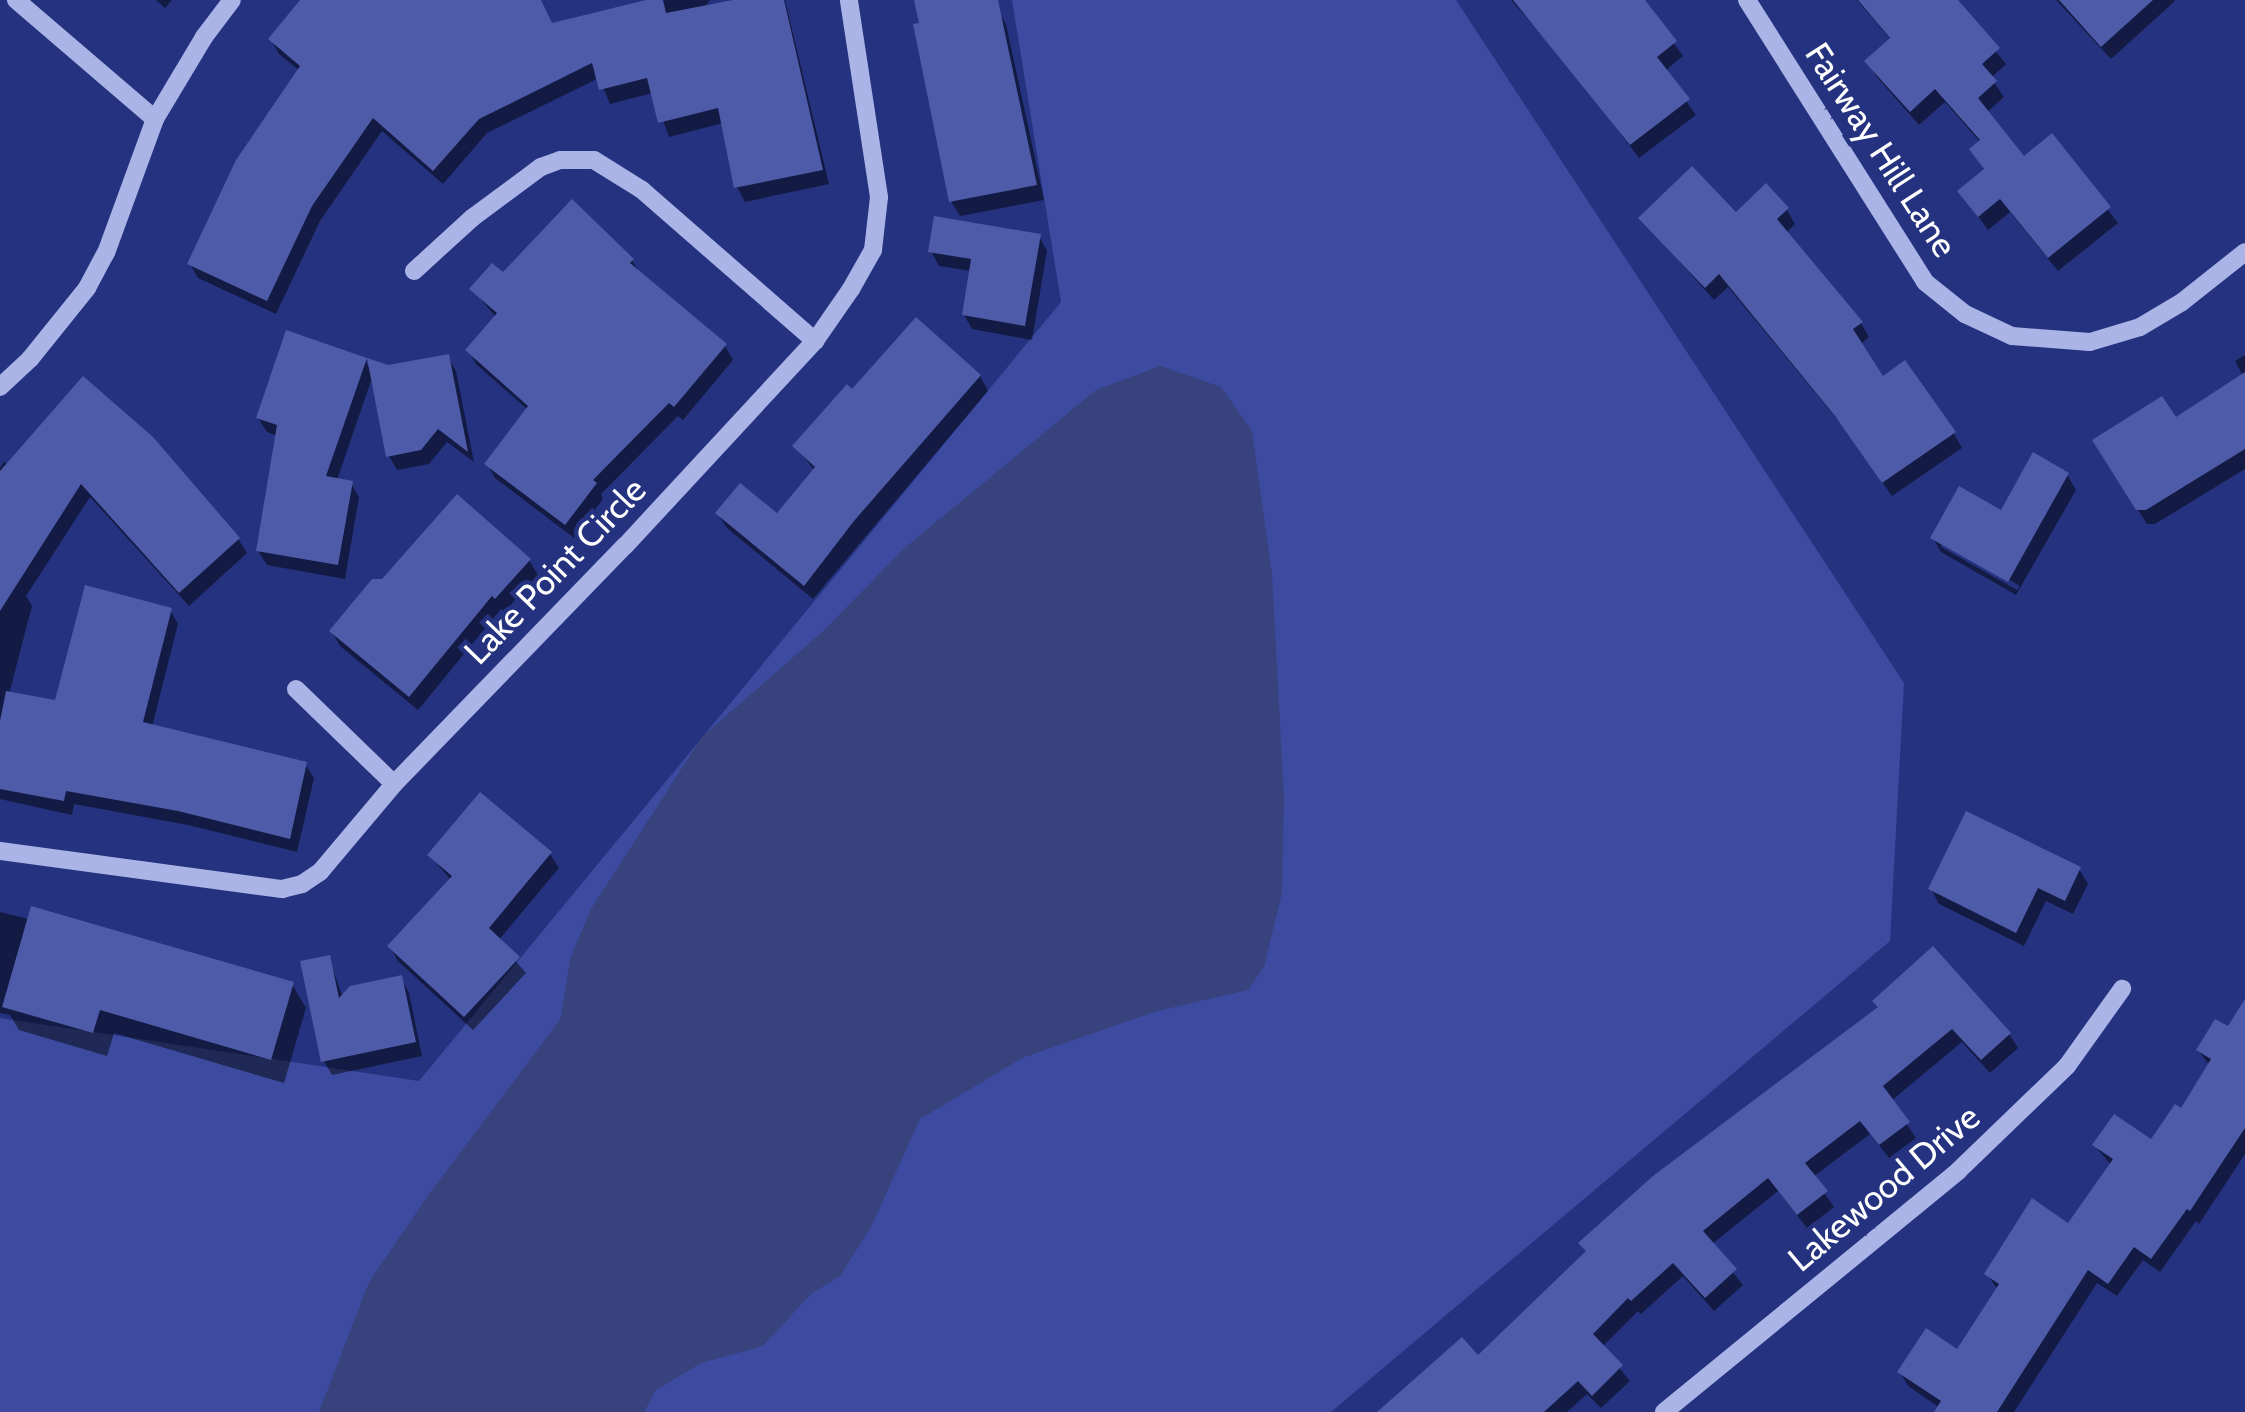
<!DOCTYPE html>
<style>
body{margin:0}
#map{position:relative;width:2245px;height:1412px;overflow:hidden;background:#25327f;font-family:Cabin,sans-serif}
div>[style]{position:absolute}
[style*='--x']{left:calc(var(--x)*1px);top:calc(var(--y)*1px);width:calc(var(--w)*1px);rotate:calc(var(--a)*1deg)}
.green>*{inset:0;background:#3c4b9f}
.water>*{inset:0;background:#38427c}
.shadow>*{inset:0;background:#0007}
.building>*{inset:0;background:#4d5ba8}
.minor>*{height:18px;margin:-9px;padding:0 9px;transform-origin:9px;border-radius:9px;background:#abb4e6}
span{translate:-50% -50%;white-space:nowrap;text-align:center;line-height:1.15;-webkit-text-stroke:9px #25327f;paint-order:stroke}
.street-label{font-size:35px;color:#fff}
</style>
<div id="map">
<div class="green">
<i style="clip-path:polygon(1012px 0,1456px 0,1904px 683px,1890px 941px,1331px 1412px,0 1412px,0 1018px,419px 1081px,1061px 302px)"></i>
</div>
<div class="water">
<i style="clip-path:polygon(1160px 366px,1221px 387px,1252px 431px,1272px 574px,1284px 797px,1282px 893px,1264px 967px,1248px 990px,1157px 1011px,1022px 1058px,920px 1119px,871px 1227px,840px 1276px,811px 1294px,763px 1346px,701px 1363px,656px 1390px,644px 1412px,319px 1412px,369px 1282px,429px 1194px,561px 1018px,570px 959px,591px 909px,702px 737px,821px 633px,907px 546px,1096px 390px)"></i>
</div>
<div class="shadow">
<i style="clip-path:polygon(156px 0,172px 0,165px 8px)"></i>
<i style="clip-path:polygon(303px 0,539px 0,552px 26px,656px 0,710px 0,704px 8px,746px 0,785px 0,829px 184px,745px 202px,737px 187px,723px 123px,669px 137px,653px 93px,610px 104px,599px 78px,487px 133px,443px 184px,382px 131px,320px 221px,276px 314px,198px 278px,190px 264px,300px 71px,279px 54px,271px 40px)"></i>
<i style="clip-path:polygon(916px 0,991px 0,998px 10px,1006px 24px,1044px 200px,960px 216px,951px 201px)"></i>
<i style="clip-path:polygon(1511px 0,1642px 0,1683px 56px,1665px 71px,1696px 115px,1639px 158px,1571px 68px)"></i>
<i style="clip-path:polygon(1857px 0,1954px 0,2006px 64px,1991px 78px,2004px 97px,1986px 113px,2023px 160px,2051px 137px,2118px 223px,2058px 271px,2010px 212px,1988px 230px,1960px 191px,1985px 171px,1972px 150px,1981px 143px,1945px 102px,1919px 125px,1876px 76px,1868px 61px,1891px 40px)"></i>
<i style="clip-path:polygon(2056px 0,2174px 0,2175px 1px,2111px 59px)"></i>
<i style="clip-path:polygon(1787px 210px,1795px 224px,1786px 233px,1861px 323px,1869px 337px,1860px 345px,1882px 379px,1954px 434px,1962px 448px,1892px 496px,1846px 430px,1728px 287px,1714px 300px,1641px 218px)"></i>
<i style="clip-path:polygon(1039px 236px,1047px 251px,1032px 340px,972px 329px,964px 315px,971px 271px,939px 266px,931px 251px)"></i>
<i style="clip-path:polygon(632px 260px,642px 277px,725px 346px,733px 360px,683px 420px,678px 416px,601px 494px,603px 499px,574px 538px,495px 478px,487px 464px,528px 410px,476px 364px,468px 350px,496px 317px,472px 289px,503px 276px)"></i>
<i style="clip-path:polygon(2245px 355px,2245px 469px,2155px 524px,2147px 524px,2103px 455px,2175px 420px,2243px 376px,2235px 361px)"></i>
<i style="clip-path:polygon(448px 357px,456px 371px,474px 462px,447px 442px,429px 464px,397px 470px,389px 456px,373px 375px,337px 480px,351px 483px,359px 497px,345px 579px,267px 565px,258px 551px,278px 436px,267px 432px,258px 418px,365px 360px,371px 371px)"></i>
<i style="clip-path:polygon(980px 376px,988px 391px,813px 599px,727px 528px,718px 514px,778px 516px,815px 471px,795px 446px,853px 392px)"></i>
<i style="clip-path:polygon(84px 380px,238px 539px,247px 553px,189px 606px,90px 497px,26px 596px,32px 606px,9px 694px,57px 703px,170px 610px,178px 624px,152px 727px,305px 764px,314px 778px,297px 852px,188px 825px,74px 804px,72px 815px,0 799px,0 468px,4px 462px,9px 465px)"></i>
<i style="clip-path:polygon(evenodd,2067px 475px,2076px 490px,2016px 595px,1941px 552px,1933px 538px,2002px 514px,2067px 475px,1941px 541px,2020px 586px,2017px 590px,1941px 547px,1941px 541px)"></i>
<i style="clip-path:polygon(529px 560px,538px 575px,504px 612px,501px 609px,418px 710px,340px 646px,332px 632px)"></i>
<i style="clip-path:polygon(550px 854px,559px 868px,498px 941px,526px 973px,473px 1030px,398px 961px,390px 947px,451px 880px,430px 856px)"></i>
<i style="clip-path:polygon(2079px 869px,2088px 884px,2073px 914px,2046px 901px,2024px 946px,1939px 904px,1931px 889px)"></i>
<i style="clip-path:polygon(0 912px,292px 984px,306px 1008px,284px 1083px,114px 1033px,107px 1056px,19px 1030px,10px 1015px,0 1013px)"></i>
<i style="clip-path:polygon(329px 958px,343px 998px,401px 978px,409px 993px,422px 1056px,332px 1075px,324px 1061px)"></i>
<i style="clip-path:polygon(2245px 1004px,2245px 1154px,2199px 1224px,2196px 1221px,2160px 1272px,2143px 1260px,2117px 1296px,2097px 1283px,2014px 1412px,1937px 1412px,1940px 1408px,1908px 1386px,1900px 1372px,1957px 1353px,1998px 1290px,1987px 1274px,2069px 1227px,2112px 1166px,2095px 1146px,2151px 1142px,2182px 1111px,2210px 1066px,2198px 1050px,2229px 1030px)"></i>
<i style="clip-path:polygon(1880px 1009px,2009px 1034px,2018px 1048px,1990px 1073px,1962px 1042px,1891px 1101px,1916px 1138px,1889px 1158px,1870px 1134px,1813px 1177px,1834px 1207px,1807px 1228px,1778px 1191px,1711px 1245px,1743px 1285px,1714px 1311px,1683px 1276px,1641px 1314px,1638px 1311px,1602px 1347px,1630px 1381px,1601px 1408px,1587px 1394px,1567px 1412px,1397px 1412px,1478px 1359px)"></i>
</div>
<div class="building">
<i style="clip-path:polygon(300px 0,541px 0,552px 23px,646px 0,663px 0,666px 13px,733px 0,784px 0,823px 170px,734px 188px,718px 108px,658px 123px,647px 78px,599px 90px,592px 63px,479px 119px,433px 171px,373px 118px,312px 206px,267px 301px,187px 264px,236px 160px,300px 66px,268px 39px)"></i>
<i style="clip-path:polygon(914px 0,998px 0,1037px 185px,949px 202px,913px 24px,919px 23px)"></i>
<i style="clip-path:polygon(1513px 0,1645px 0,1677px 41px,1657px 57px,1690px 99px,1630px 145px)"></i>
<i style="clip-path:polygon(1858px 0,1958px 0,2000px 48px,1982px 64px,1997px 81px,1978px 98px,2024px 156px,2052px 133px,2111px 207px,2048px 258px,2000px 199px,1978px 217px,1957px 191px,1984px 169px,1969px 149px,1980px 140px,1935px 89px,1910px 112px,1864px 61px,1890px 38px)"></i>
<i style="clip-path:polygon(2059px 0,2153px 0,2101px 47px)"></i>
<i style="clip-path:polygon(1692px 166px,1736px 212px,1766px 183px,1789px 208px,1777px 219px,1863px 322px,1853px 329px,1883px 376px,1905px 360px,1956px 432px,1882px 483px,1835px 416px,1719px 274px,1705px 288px,1638px 218px)"></i>
<i style="clip-path:polygon(572px 199px,634px 259px,630px 263px,727px 344px,674px 407px,669px 403px,593px 480px,597px 483px,565px 525px,484px 464px,528px 406px,465px 350px,497px 313px,469px 289px,492px 263px,503px 272px)"></i>
<i style="clip-path:polygon(934px 216px,1041px 234px,1025px 326px,962px 315px,971px 259px,928px 252px)"></i>
<i style="clip-path:polygon(916px 317px,981px 375px,854px 521px,804px 586px,715px 513px,740px 483px,777px 513px,815px 467px,792px 446px,847px 384px,852px 389px)"></i>
<i style="clip-path:polygon(286px 330px,367px 358px,326px 476px,353px 481px,338px 565px,256px 551px,277px 425px,256px 418px)"></i>
<i style="clip-path:polygon(449px 354px,468px 452px,438px 429px,421px 450px,386px 457px,367px 358px,388px 365px)"></i>
<i style="clip-path:polygon(2245px 372px,2245px 449px,2146px 510px,2136px 510px,2092px 440px,2162px 396px,2176px 417px)"></i>
<i style="clip-path:polygon(83px 376px,153px 437px,240px 538px,179px 593px,81px 484px,0 611px,0 471px)"></i>
<i style="clip-path:polygon(2033px 452px,2069px 473px,2008px 582px,1930px 538px,1959px 486px,2001px 510px)"></i>
<i style="clip-path:polygon(457px 494px,531px 559px,495px 599px,492px 596px,409px 697px,329px 631px,372px 579px,382px 579px)"></i>
<i style="clip-path:polygon(85px 585px,172px 608px,143px 722px,307px 762px,290px 839px,178px 811px,66px 791px,64px 801px,0 789px,0 721px,6px 691px,55px 700px)"></i>
<i style="clip-path:polygon(480px 792px,552px 852px,489px 928px,520px 957px,464px 1017px,387px 946px,452px 876px,427px 855px)"></i>
<i style="clip-path:polygon(1966px 811px,2081px 867px,2065px 901px,2038px 888px,2016px 933px,1928px 889px)"></i>
<i style="clip-path:polygon(31px 906px,294px 982px,271px 1060px,100px 1010px,93px 1033px,2px 1007px)"></i>
<i style="clip-path:polygon(1933px 946px,2011px 1033px,1981px 1060px,1952px 1029px,1883px 1086px,1910px 1122px,1879px 1145px,1860px 1121px,1805px 1163px,1828px 1191px,1797px 1215px,1768px 1178px,1703px 1231px,1737px 1269px,1705px 1298px,1673px 1263px,1631px 1301px,1628px 1298px,1593px 1334px,1623px 1365px,1592px 1396px,1578px 1381px,1544px 1412px,1377px 1412px,1462px 1337px,1478px 1355px,1586px 1251px,1578px 1243px,1653px 1176px,1878px 1007px,1872px 1001px)"></i>
<i style="clip-path:polygon(330px 955px,339px 998px,350px 986px,402px 975px,416px 1042px,321px 1062px,300px 961px)"></i>
<i style="clip-path:polygon(2245px 999px,2245px 1128px,2190px 1211px,2187px 1209px,2151px 1259px,2134px 1247px,2108px 1284px,2088px 1270px,1997px 1412px,1934px 1412px,1941px 1401px,1897px 1372px,1926px 1328px,1957px 1349px,1999px 1284px,1984px 1274px,2032px 1198px,2068px 1223px,2113px 1159px,2092px 1145px,2114px 1114px,2151px 1139px,2175px 1104px,2181px 1108px,2211px 1059px,2196px 1050px,2215px 1019px,2228px 1026px)"></i>
</div>
<div class="minor">
<i style="--x:16;--y:0;--w:183;--a:40.6"></i>
<i style="--x:1747;--y:0;--w:333;--a:57.7"></i>
<i style="--x:1925;--y:282;--w:51;--a:38.7"></i>
<i style="--x:1965;--y:314;--w:52;--a:25.1"></i>
<i style="--x:2012;--y:336;--w:78;--a:4.4"></i>
<i style="--x:2090;--y:342;--w:52;--a:-16.7"></i>
<i style="--x:2140;--y:327;--w:49;--a:-30.8"></i>
<i style="--x:2182;--y:302;--w:80;--a:-38.4"></i>
<i style="--x:414;--y:271;--w:79;--a:-42.4"></i>
<i style="--x:472;--y:218;--w:86;--a:-36.5"></i>
<i style="--x:541;--y:167;--w:20;--a:-20"></i>
<i style="--x:560;--y:160;--w:34;--a:0"></i>
<i style="--x:594;--y:160;--w:57;--a:32"></i>
<i style="--x:642;--y:190;--w:230;--a:41.1"></i>
<i style="--x:0;--y:387;--w:41;--a:-43"></i>
<i style="--x:30;--y:359;--w:91;--a:-51.2"></i>
<i style="--x:87;--y:288;--w:40;--a:-62"></i>
<i style="--x:106;--y:253;--w:143;--a:-69.9"></i>
<i style="--x:155;--y:119;--w:96;--a:-59.1"></i>
<i style="--x:204;--y:37;--w:46;--a:-52.9"></i>
<i style="--x:296;--y:689;--w:136;--a:44.1"></i>
<i style="--x:0;--y:851;--w:285;--a:7.7"></i>
<i style="--x:282;--y:889;--w:21;--a:-14"></i>
<i style="--x:302;--y:884;--w:22;--a:-34"></i>
<i style="--x:320;--y:872;--w:115;--a:-49.9"></i>
<i style="--x:394;--y:784;--w:332;--a:-45.9"></i>
<i style="--x:625;--y:546;--w:280;--a:-47.2"></i>
<i style="--x:815;--y:341;--w:63;--a:-55.3"></i>
<i style="--x:851;--y:289;--w:45;--a:-60.6"></i>
<i style="--x:873;--y:250;--w:53;--a:-83.5"></i>
<i style="--x:879;--y:197;--w:199;--a:-98.7"></i>
<i style="--x:1664;--y:1412;--w:380;--a:-39.3"></i>
<i style="--x:1958;--y:1171;--w:151;--a:-43.9"></i>
<i style="--x:2067;--y:1066;--w:95;--a:-54.5"></i>
</div>
<div class="street-label">
<span style="left:1881px;top:150px;rotate:57deg">Fairway Hill Lane</span>
<span style="left:555px;top:571px;rotate:-46deg">Lake Point Circle</span>
<span style="left:1884px;top:1188px;rotate:-40deg">Lakewood Drive</span>
</div>
</div>
